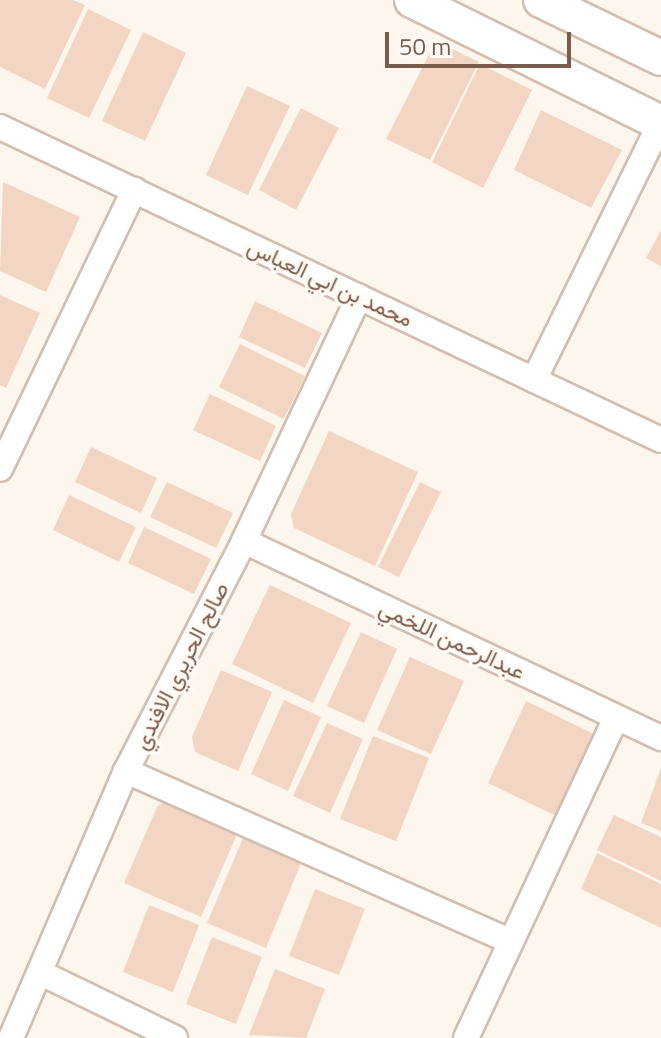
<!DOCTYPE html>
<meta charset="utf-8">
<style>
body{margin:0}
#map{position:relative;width:661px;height:1038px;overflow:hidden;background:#fdf6ec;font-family:"Titillium Web",Vazirmatn,sans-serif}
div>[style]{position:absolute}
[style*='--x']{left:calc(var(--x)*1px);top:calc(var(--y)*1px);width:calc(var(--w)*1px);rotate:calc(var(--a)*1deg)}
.building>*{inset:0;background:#f3d5c3}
.roads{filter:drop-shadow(2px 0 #d1beb0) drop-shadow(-2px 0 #d1beb0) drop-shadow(0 2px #d1beb0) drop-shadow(0 -2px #d1beb0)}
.street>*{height:24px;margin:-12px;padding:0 12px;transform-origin:12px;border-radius:12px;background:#fff}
.secondary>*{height:34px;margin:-17px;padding:0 17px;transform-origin:17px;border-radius:17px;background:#fff}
span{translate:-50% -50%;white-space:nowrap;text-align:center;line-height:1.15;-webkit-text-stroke:7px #fffaf3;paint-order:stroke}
.street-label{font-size:22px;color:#7a5c4d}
.scale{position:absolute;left:385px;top:32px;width:186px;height:36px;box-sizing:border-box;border:4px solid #7a5c4d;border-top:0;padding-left:10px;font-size:24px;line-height:28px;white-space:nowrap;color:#7a5c4d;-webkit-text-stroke:6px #fffaf3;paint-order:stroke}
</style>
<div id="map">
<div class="building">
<i style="clip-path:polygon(0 0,73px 0,85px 5px,45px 89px,0 67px)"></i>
<i style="clip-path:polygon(88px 9px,131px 30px,89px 118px,47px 98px)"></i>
<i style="clip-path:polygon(143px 32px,186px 53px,145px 141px,102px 121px)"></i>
<i style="clip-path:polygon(436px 41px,479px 62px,430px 160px,386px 139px)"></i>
<i style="clip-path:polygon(480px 64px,532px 90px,483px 188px,432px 162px)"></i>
<i style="clip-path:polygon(247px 86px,290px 106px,248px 195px,206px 175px)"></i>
<i style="clip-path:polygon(301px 108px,339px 128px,296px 210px,259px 190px)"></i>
<i style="clip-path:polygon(541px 110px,622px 150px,591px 208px,514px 170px)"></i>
<i style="clip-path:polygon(3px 182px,80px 217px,46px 292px,0 271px)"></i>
<i style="clip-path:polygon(661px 230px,661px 266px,646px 258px)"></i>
<i style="clip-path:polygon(0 295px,40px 313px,6px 388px,0 385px)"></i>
<i style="clip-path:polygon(255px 301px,322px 333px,305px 368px,239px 337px)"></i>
<i style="clip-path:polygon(240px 344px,305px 376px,284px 419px,219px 387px)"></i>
<i style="clip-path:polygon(210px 394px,276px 426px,260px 461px,193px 430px)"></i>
<i style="clip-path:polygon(329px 431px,418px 472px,375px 566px,294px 528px,291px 514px)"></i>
<i style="clip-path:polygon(91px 447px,157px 478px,141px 513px,75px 482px)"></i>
<i style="clip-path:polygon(167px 482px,233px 513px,216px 548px,150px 517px)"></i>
<i style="clip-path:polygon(420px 482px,441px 492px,399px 577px,378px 567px)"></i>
<i style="clip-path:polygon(69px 495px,136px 527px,119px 562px,53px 530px)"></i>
<i style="clip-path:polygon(144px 527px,211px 559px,194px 594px,128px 563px)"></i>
<i style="clip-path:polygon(270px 585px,351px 623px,313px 703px,232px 664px)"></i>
<i style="clip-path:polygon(361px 632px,397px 649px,364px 723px,327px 706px)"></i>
<i style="clip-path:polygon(410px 657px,464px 681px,431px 754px,377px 730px)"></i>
<i style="clip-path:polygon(221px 670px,272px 692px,238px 771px,195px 752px,192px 737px)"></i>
<i style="clip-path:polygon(284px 700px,321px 717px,288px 791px,251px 774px)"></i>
<i style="clip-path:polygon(526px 701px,594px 734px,556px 816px,488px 783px)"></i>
<i style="clip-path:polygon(327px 723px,363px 739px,330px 813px,293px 796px)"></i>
<i style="clip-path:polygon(373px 736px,429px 758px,396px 841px,340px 819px)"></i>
<i style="clip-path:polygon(661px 768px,661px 831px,641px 823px)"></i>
<i style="clip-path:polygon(169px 802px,238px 832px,201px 917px,124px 883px,158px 805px)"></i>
<i style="clip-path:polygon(614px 815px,661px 837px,661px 881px,597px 850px)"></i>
<i style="clip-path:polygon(243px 838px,301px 863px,266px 948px,207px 923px)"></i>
<i style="clip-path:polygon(597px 853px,661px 884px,661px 928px,581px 889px)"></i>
<i style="clip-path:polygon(315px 889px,365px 909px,339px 975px,289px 956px)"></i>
<i style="clip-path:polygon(149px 905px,199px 925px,173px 992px,123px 972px)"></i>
<i style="clip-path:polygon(212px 937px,262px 957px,236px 1024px,186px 1004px)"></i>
<i style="clip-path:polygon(275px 969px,325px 989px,306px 1038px,249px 1035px)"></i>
</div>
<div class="roads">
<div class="street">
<i style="--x:0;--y:127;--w:731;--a:25.34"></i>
<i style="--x:534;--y:380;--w:288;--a:-63.8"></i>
<i style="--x:0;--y:469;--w:310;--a:-64.3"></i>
<i style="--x:244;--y:541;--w:461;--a:25.3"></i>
<i style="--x:126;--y:771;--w:419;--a:23.9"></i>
<i style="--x:41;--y:973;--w:149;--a:25.9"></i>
<i style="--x:11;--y:1038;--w:291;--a:-66.7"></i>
<i style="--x:126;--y:771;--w:259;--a:-62.8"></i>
<i style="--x:244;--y:541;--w:270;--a:-64.8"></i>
<i style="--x:466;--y:1038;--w:353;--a:-64.9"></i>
</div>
<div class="secondary">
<i style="--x:412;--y:0;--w:278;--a:26.3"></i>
<i style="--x:541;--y:0;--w:133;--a:25.8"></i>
</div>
</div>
<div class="street-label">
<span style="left:330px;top:283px;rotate:25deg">محمد بن ابي العباس</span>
<span style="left:452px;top:640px;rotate:25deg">عبدالرحمن اللخمي</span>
<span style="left:181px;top:666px;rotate:-63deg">صالح الحريري الافندي</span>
</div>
<div class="scale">50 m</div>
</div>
